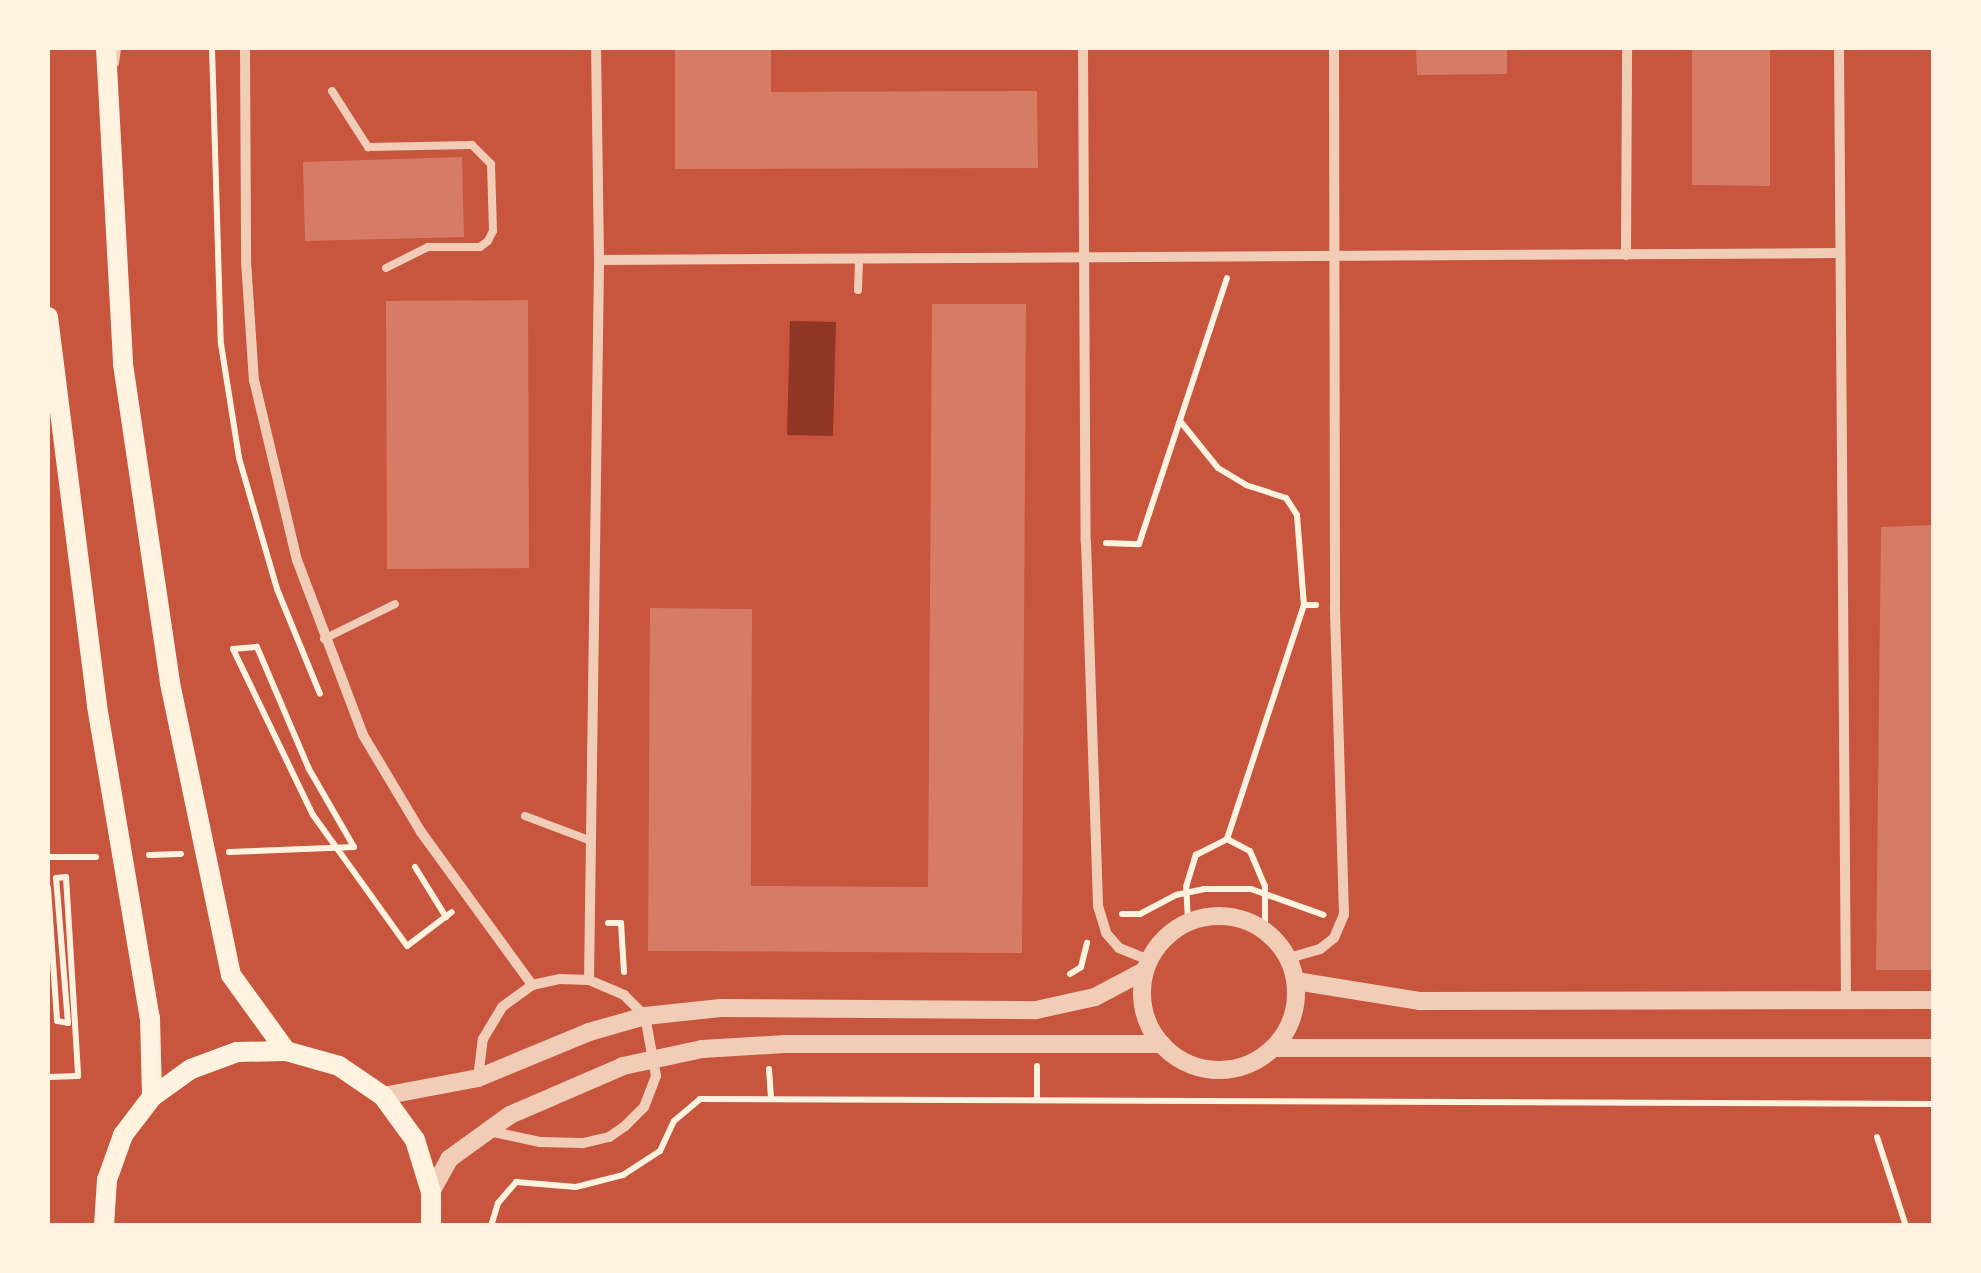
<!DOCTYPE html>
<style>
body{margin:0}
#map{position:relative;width:1981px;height:1273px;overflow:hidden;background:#c8553d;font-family:"Archivo Narrow",sans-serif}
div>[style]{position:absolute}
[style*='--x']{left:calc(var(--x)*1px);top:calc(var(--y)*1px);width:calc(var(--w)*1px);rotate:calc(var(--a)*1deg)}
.water>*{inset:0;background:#8f3625}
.building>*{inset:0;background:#d67c66}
.path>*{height:6px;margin:-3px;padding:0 3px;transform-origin:3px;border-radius:3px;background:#fff3e0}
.service>*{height:8px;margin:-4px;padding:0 4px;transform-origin:4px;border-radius:4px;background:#f1ccb7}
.minor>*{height:10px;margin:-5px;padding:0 5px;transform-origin:5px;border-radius:5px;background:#f1ccb7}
.tertiary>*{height:18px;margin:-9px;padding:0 9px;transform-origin:9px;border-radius:9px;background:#f1ccb7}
.tertiary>.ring{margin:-9px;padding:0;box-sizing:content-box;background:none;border:18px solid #f1ccb7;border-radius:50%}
.secondary>*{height:20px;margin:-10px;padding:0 10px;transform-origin:10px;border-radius:10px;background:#fff3e0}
span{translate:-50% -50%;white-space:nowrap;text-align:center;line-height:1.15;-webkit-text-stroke:8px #fff3e0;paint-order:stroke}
.frame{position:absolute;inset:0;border:50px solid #fff3e0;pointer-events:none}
</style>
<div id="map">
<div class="water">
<i style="clip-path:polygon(790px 321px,836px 322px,833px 436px,787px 435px)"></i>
</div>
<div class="building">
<i style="clip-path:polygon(675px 48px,771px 48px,771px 92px,1037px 91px,1038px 168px,675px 169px)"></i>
<i style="clip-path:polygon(1416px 48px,1507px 48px,1507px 74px,1417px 75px)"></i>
<i style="clip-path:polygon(1692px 48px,1770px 48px,1770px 186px,1692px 185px)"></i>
<i style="clip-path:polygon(462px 157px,464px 237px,305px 241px,303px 162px)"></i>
<i style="clip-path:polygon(528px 300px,529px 568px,387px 569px,386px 301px)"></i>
<i style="clip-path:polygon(932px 304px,1026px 304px,1022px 953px,648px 951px,650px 608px,752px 609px,751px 886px,928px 887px)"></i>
<i style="clip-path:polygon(1934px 525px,1934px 970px,1876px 970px,1881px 527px)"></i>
</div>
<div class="path">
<i style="--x:212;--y:48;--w:296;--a:88.3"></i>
<i style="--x:221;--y:344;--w:115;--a:81"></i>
<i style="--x:239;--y:458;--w:136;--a:73.8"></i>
<i style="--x:277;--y:589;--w:113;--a:67.7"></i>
<i style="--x:1180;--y:421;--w:60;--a:51"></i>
<i style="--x:1218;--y:468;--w:33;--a:31"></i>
<i style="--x:1246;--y:485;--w:42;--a:18"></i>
<i style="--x:1286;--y:498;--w:20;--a:57"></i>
<i style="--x:1297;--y:515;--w:90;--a:85.6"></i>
<i style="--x:1106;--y:543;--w:33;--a:2"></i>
<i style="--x:1139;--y:544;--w:280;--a:-71.7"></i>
<i style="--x:1227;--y:839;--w:246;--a:-71.8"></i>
<i style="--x:1304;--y:605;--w:12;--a:0"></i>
<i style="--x:229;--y:852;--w:125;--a:-2.3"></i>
<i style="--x:354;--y:847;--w:90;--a:-120"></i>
<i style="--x:309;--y:769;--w:133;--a:-113.1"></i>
<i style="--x:257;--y:647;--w:24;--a:175"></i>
<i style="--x:233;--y:649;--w:184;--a:64.3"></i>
<i style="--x:313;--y:815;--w:161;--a:54.3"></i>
<i style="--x:407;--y:946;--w:56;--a:-37.1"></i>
<i style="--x:149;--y:855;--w:32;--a:-2"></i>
<i style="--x:48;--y:857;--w:48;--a:0"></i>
<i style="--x:415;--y:867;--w:59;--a:58.2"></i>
<i style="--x:48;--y:888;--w:133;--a:86.1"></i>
<i style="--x:57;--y:1021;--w:11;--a:10"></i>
<i style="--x:68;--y:1023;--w:145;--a:-94.7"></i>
<i style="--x:56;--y:878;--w:10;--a:-6"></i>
<i style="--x:66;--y:877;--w:199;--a:86.5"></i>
<i style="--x:78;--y:1076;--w:30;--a:178"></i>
<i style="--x:1122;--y:914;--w:18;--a:0"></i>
<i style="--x:1140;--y:914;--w:41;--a:-27.8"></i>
<i style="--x:1176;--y:895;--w:29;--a:-12"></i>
<i style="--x:1204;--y:889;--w:47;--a:0"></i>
<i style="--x:1251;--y:889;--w:77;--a:19.6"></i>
<i style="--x:1188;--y:921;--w:34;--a:-93"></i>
<i style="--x:1186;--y:887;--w:34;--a:-73"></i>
<i style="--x:1196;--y:855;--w:35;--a:-27"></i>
<i style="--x:1227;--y:839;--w:26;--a:28"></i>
<i style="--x:1250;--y:851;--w:38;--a:67"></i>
<i style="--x:1265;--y:886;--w:45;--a:90"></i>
<i style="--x:608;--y:923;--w:13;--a:0"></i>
<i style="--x:621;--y:923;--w:49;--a:86.5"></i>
<i style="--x:1070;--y:974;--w:13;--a:-32"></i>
<i style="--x:1081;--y:967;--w:25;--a:-76"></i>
<i style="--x:1037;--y:1066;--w:33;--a:90"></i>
<i style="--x:769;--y:1069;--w:29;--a:86"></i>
<i style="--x:1877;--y:1137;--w:94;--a:72"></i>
<i style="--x:491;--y:1226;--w:24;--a:-73"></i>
<i style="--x:498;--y:1203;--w:28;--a:-49"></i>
<i style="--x:516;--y:1182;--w:60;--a:4.8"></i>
<i style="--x:576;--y:1187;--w:49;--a:-14.3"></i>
<i style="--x:623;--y:1175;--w:44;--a:-33"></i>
<i style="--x:660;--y:1151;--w:33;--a:-65"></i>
<i style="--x:674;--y:1121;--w:34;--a:-40"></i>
<i style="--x:700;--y:1099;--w:1234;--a:0.23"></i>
</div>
<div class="service">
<i style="--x:115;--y:63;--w:15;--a:-82"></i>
<i style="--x:332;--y:91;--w:67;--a:57.3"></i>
<i style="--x:368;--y:147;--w:104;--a:-1.1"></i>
<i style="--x:472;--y:145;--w:27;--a:45"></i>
<i style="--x:491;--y:164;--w:67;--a:88.3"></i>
<i style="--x:493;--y:231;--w:11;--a:117"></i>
<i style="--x:488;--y:241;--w:10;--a:143"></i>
<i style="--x:480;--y:247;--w:52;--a:180"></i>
<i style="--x:428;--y:247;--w:47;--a:153.4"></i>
<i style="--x:858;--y:290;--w:32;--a:-88"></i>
<i style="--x:324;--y:639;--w:79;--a:-26.2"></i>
<i style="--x:525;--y:816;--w:71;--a:20.7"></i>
</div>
<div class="minor">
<i style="--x:245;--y:48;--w:213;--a:89.7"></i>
<i style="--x:246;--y:261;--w:119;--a:86.2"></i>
<i style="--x:254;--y:380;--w:185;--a:76.6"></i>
<i style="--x:297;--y:560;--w:187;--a:69.3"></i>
<i style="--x:363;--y:735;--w:113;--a:59.1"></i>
<i style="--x:421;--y:832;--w:189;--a:54"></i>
<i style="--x:1083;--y:48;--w:494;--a:89.7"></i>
<i style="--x:1086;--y:542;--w:364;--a:88.1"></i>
<i style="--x:1098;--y:906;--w:28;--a:73"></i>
<i style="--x:1106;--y:933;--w:20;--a:49"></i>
<i style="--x:1119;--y:948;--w:32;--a:22"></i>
<i style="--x:1839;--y:48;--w:953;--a:89.58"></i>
<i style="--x:1626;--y:255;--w:207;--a:-89.7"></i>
<i style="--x:599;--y:260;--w:1241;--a:-0.32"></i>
<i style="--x:1289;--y:958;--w:32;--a:-16"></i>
<i style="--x:1320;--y:949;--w:18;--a:-38"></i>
<i style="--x:1334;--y:938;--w:25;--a:-67"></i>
<i style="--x:1344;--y:915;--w:309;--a:-91.7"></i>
<i style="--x:1335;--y:606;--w:558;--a:-90.1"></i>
<i style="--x:589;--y:980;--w:720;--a:-89.2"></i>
<i style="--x:599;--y:260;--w:212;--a:-90.8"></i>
<i style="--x:478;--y:1078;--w:39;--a:-83"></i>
<i style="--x:483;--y:1039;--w:37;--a:-59"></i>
<i style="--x:502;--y:1007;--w:37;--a:-36"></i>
<i style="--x:532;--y:985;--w:29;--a:-12"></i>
<i style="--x:560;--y:979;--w:29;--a:2"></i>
<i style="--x:589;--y:980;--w:38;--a:23"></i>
<i style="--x:624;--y:995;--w:30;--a:45"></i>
<i style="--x:645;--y:1016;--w:61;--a:79.6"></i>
<i style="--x:656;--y:1076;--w:33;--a:111"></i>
<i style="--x:644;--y:1107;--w:27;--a:135"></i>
<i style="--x:625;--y:1126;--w:19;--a:145"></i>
<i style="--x:609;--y:1137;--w:28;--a:167"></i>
<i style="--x:582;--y:1143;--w:42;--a:-178.6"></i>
<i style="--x:540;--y:1142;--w:52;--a:-167.8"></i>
</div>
<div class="tertiary">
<i class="ring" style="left:1142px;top:916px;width:136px;height:136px"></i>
<i style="--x:1296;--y:981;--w:126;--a:9.2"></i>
<i style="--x:1420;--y:1001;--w:514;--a:-0.11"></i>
<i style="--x:1274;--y:1048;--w:660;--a:0"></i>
<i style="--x:383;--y:1096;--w:97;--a:-10.7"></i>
<i style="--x:478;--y:1078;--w:120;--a:-22.5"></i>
<i style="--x:589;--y:1032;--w:58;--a:-15.9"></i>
<i style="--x:645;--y:1016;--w:76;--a:-6"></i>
<i style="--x:721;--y:1008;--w:315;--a:0.4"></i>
<i style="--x:1036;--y:1010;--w:60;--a:-12.4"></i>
<i style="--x:1095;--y:997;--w:55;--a:-28"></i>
<i style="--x:431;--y:1192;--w:38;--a:-61"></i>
<i style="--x:449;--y:1159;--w:75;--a:-35.8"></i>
<i style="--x:510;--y:1115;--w:123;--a:-23.4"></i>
<i style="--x:623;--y:1066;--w:81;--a:-12.1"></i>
<i style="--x:702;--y:1049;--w:83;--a:-3.4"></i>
<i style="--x:785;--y:1044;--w:377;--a:0"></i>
</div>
<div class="secondary">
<i style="--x:106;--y:48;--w:316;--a:86.9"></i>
<i style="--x:123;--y:364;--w:322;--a:81.6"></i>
<i style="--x:170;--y:683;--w:298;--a:78.2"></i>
<i style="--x:231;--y:975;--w:94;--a:54.1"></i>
<i style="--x:48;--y:317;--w:392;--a:82.8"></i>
<i style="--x:97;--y:706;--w:316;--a:80.4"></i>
<i style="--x:150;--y:1018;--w:79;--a:88.5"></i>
<i style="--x:104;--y:1226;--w:46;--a:-86.3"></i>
<i style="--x:107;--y:1180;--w:48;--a:-70.4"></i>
<i style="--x:123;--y:1135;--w:48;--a:-52.7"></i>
<i style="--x:152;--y:1097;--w:48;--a:-35.7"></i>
<i style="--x:191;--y:1069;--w:49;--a:-20.3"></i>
<i style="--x:237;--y:1052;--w:49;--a:-1.2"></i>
<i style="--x:286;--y:1051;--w:55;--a:15.8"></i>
<i style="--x:339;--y:1066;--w:53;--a:34.3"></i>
<i style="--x:383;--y:1096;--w:54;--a:54"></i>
<i style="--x:415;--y:1140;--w:54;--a:72.9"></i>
<i style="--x:431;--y:1192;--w:34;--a:90"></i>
</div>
<div class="frame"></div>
</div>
